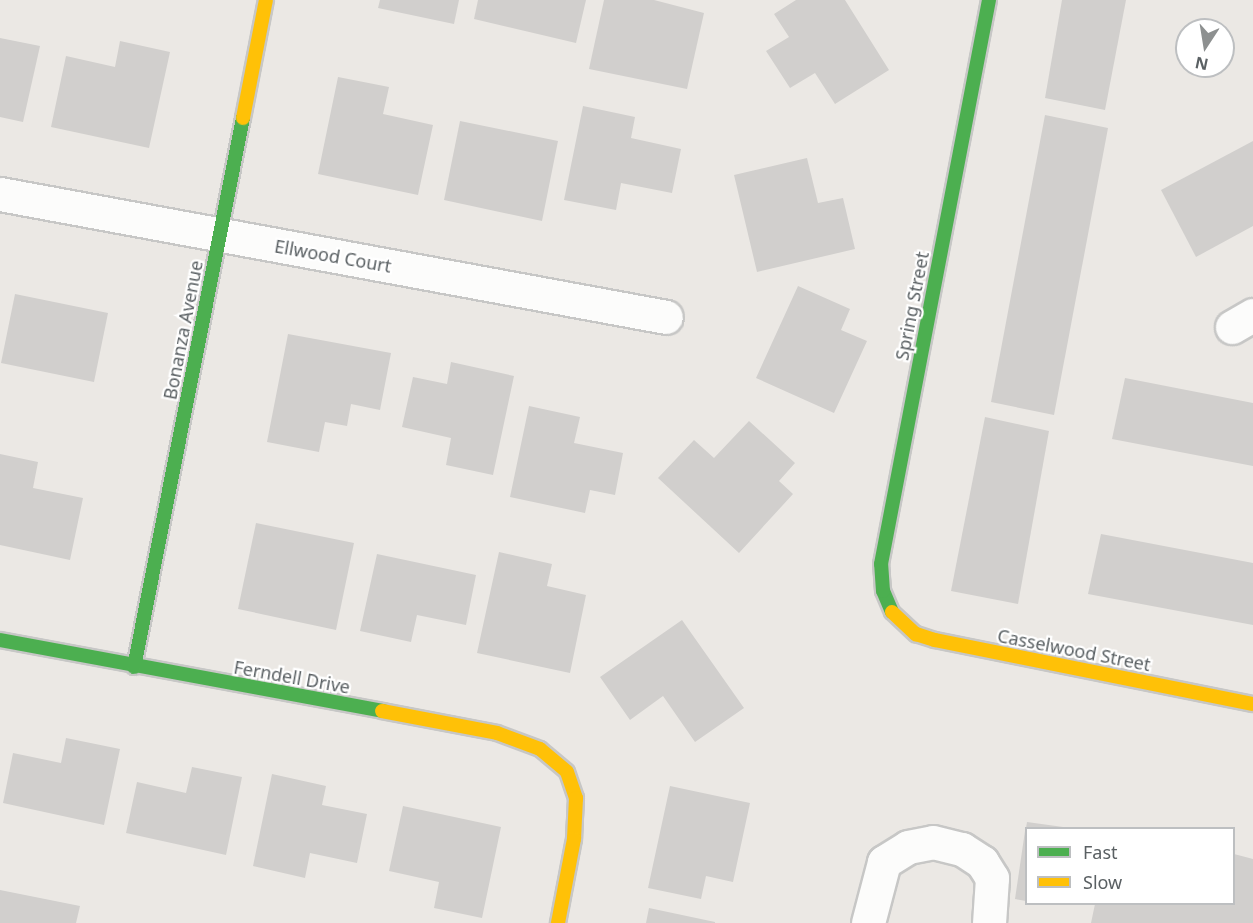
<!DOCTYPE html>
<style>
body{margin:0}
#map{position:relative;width:1253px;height:923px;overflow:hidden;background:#ebe8e4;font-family:"Noto Sans",sans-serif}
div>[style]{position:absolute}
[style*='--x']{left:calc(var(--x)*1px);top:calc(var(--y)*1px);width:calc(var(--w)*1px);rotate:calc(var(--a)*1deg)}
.building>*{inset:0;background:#d1cfcd}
.roads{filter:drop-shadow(2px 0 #c7c7c6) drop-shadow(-2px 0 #c7c7c6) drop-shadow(0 2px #c7c7c6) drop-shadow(0 -2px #c7c7c6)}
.street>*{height:33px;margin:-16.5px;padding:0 16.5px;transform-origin:16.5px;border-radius:16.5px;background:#fcfcfb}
.fast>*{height:14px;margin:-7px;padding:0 7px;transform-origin:7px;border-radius:7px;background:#4caf50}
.slow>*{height:14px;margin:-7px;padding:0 7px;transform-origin:7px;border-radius:7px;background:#ffc107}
span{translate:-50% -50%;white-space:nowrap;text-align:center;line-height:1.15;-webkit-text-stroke:4.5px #fff;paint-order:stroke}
.street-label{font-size:18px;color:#5a6063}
.legend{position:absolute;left:1025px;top:827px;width:210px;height:78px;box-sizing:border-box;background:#fff;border:2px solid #bdbfc1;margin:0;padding:8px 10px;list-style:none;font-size:18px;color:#5a6063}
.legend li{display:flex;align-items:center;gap:12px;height:30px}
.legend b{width:30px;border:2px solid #bdbfc1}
.north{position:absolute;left:1175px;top:18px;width:60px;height:60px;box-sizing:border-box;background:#fff;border:2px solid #bdbfc1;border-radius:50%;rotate:192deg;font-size:16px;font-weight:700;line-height:24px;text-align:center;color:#5a6063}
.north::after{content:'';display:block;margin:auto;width:21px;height:27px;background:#8d9090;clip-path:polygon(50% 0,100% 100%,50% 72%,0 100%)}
</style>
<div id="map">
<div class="building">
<i style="clip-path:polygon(380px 0,459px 0,454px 24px,378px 8px)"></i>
<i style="clip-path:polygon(478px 0,586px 0,576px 43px,474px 19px)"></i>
<i style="clip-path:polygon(604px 0,654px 0,704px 13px,687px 89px,589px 69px)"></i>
<i style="clip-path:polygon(796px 0,845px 0,889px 70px,835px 104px,815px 73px,790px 88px,766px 51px,789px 37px,774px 14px)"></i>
<i style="clip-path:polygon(1062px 0,1126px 0,1105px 110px,1045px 98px)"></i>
<i style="clip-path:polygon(0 38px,40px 46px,23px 122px,0 117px)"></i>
<i style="clip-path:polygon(120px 41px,170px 52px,149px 148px,51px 127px,66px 56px,115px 67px)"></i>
<i style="clip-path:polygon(338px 77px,389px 87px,383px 114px,433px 125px,418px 195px,318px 174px)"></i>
<i style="clip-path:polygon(583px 106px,635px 117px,631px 138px,681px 149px,672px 193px,621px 183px,616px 210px,564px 200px)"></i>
<i style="clip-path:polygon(1045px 115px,1108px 128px,1054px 415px,991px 402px)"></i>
<i style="clip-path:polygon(460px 121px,558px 141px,542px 221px,444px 200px)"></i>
<i style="clip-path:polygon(1253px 141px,1253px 226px,1196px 257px,1161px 190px)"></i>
<i style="clip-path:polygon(807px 158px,818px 203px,843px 198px,855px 249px,757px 272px,734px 175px)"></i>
<i style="clip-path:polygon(798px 286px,850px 309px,841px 330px,867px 341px,834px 413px,756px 378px)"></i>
<i style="clip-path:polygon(15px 294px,108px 313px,94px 382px,1px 363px)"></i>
<i style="clip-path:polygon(288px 334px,391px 353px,380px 410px,351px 404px,347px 426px,325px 422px,319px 452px,267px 442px)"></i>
<i style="clip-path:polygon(451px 362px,514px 376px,493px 475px,446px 465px,451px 438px,402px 427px,413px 377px,447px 384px)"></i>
<i style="clip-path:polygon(1125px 378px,1253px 403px,1253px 466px,1112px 439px)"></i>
<i style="clip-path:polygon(529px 406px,580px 417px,574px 443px,623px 453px,615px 495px,590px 490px,585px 513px,510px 497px)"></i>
<i style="clip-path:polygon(985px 417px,1049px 431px,1018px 604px,951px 591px)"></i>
<i style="clip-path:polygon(749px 421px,795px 463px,779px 481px,793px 494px,739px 553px,658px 478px,694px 440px,714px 458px)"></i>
<i style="clip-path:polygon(0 454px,38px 462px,33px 488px,83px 498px,70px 560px,0 545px)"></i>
<i style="clip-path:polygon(256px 523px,354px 543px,336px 630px,238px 609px)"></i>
<i style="clip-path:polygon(1101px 534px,1253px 563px,1253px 625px,1088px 594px)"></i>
<i style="clip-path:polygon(499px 552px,552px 564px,547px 586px,586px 595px,570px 673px,477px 653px)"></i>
<i style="clip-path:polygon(377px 554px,476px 575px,466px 625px,417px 615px,411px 642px,360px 631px)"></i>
<i style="clip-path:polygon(682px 620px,744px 708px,695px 742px,663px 696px,630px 720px,600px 677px)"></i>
<i style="clip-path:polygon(66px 738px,120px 749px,104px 825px,3px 803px,13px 753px,61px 763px)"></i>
<i style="clip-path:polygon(192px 767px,242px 777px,226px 855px,126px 833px,137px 782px,186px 793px)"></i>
<i style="clip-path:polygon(272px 774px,326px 786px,322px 805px,367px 814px,357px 863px,310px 853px,305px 878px,253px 866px)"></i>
<i style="clip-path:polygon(670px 786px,750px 803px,733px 882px,706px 876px,701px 899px,648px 888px)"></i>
<i style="clip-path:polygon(403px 806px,501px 827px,482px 918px,434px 908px,439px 882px,389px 871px)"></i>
<i style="clip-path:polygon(1027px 822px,1063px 827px,1063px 828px,1026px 828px)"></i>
<i style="clip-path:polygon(1025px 831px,1026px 832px,1026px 901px,1015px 899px)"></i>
<i style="clip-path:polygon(1234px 854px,1253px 859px,1253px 923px,1091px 923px,1095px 904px,1234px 904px)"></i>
<i style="clip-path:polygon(0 890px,80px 906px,76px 923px,0 923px)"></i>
<i style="clip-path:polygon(649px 908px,715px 922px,715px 923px,646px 923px)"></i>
</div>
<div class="roads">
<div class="street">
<i style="--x:0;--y:194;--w:677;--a:10.46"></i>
<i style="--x:1232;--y:327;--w:24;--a:-30"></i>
<i style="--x:868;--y:923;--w:63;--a:-75.3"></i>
<i style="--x:884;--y:862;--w:28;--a:-32"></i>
<i style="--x:908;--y:847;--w:25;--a:-11"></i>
<i style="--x:933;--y:842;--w:30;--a:14"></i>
<i style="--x:962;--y:849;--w:24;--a:33"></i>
<i style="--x:982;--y:862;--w:19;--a:58"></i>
<i style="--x:992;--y:878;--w:45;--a:93.8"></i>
</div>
<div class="fast">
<i style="--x:892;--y:612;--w:23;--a:-113"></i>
<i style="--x:883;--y:591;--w:27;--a:-94"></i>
<i style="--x:881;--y:564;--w:574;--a:-79.16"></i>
<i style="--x:0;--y:640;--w:389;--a:10.5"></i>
<i style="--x:134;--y:667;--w:560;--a:-78.77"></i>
</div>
<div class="slow">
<i style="--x:243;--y:118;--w:120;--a:-79"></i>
<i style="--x:892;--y:612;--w:33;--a:43"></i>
<i style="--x:916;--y:634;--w:20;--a:18"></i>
<i style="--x:935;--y:640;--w:324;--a:11.4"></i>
<i style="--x:382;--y:711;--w:117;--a:10.8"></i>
<i style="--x:497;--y:733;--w:46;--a:20.4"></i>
<i style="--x:540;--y:749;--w:35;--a:40"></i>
<i style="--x:567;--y:772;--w:28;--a:71"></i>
<i style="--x:576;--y:798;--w:41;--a:92.8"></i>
<i style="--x:574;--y:839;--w:86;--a:100.8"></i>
</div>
</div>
<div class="street-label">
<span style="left:333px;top:256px;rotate:10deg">Ellwood Court</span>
<span style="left:912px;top:306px;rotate:-79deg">Spring Street</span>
<span style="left:183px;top:330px;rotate:-79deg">Bonanza Avenue</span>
<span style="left:1074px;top:650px;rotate:11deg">Casselwood Street</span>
<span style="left:292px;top:677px;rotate:10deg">Ferndell Drive</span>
</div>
<ul class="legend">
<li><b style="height:8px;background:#4caf50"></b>Fast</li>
<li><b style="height:8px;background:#ffc107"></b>Slow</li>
</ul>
<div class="north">N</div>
</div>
